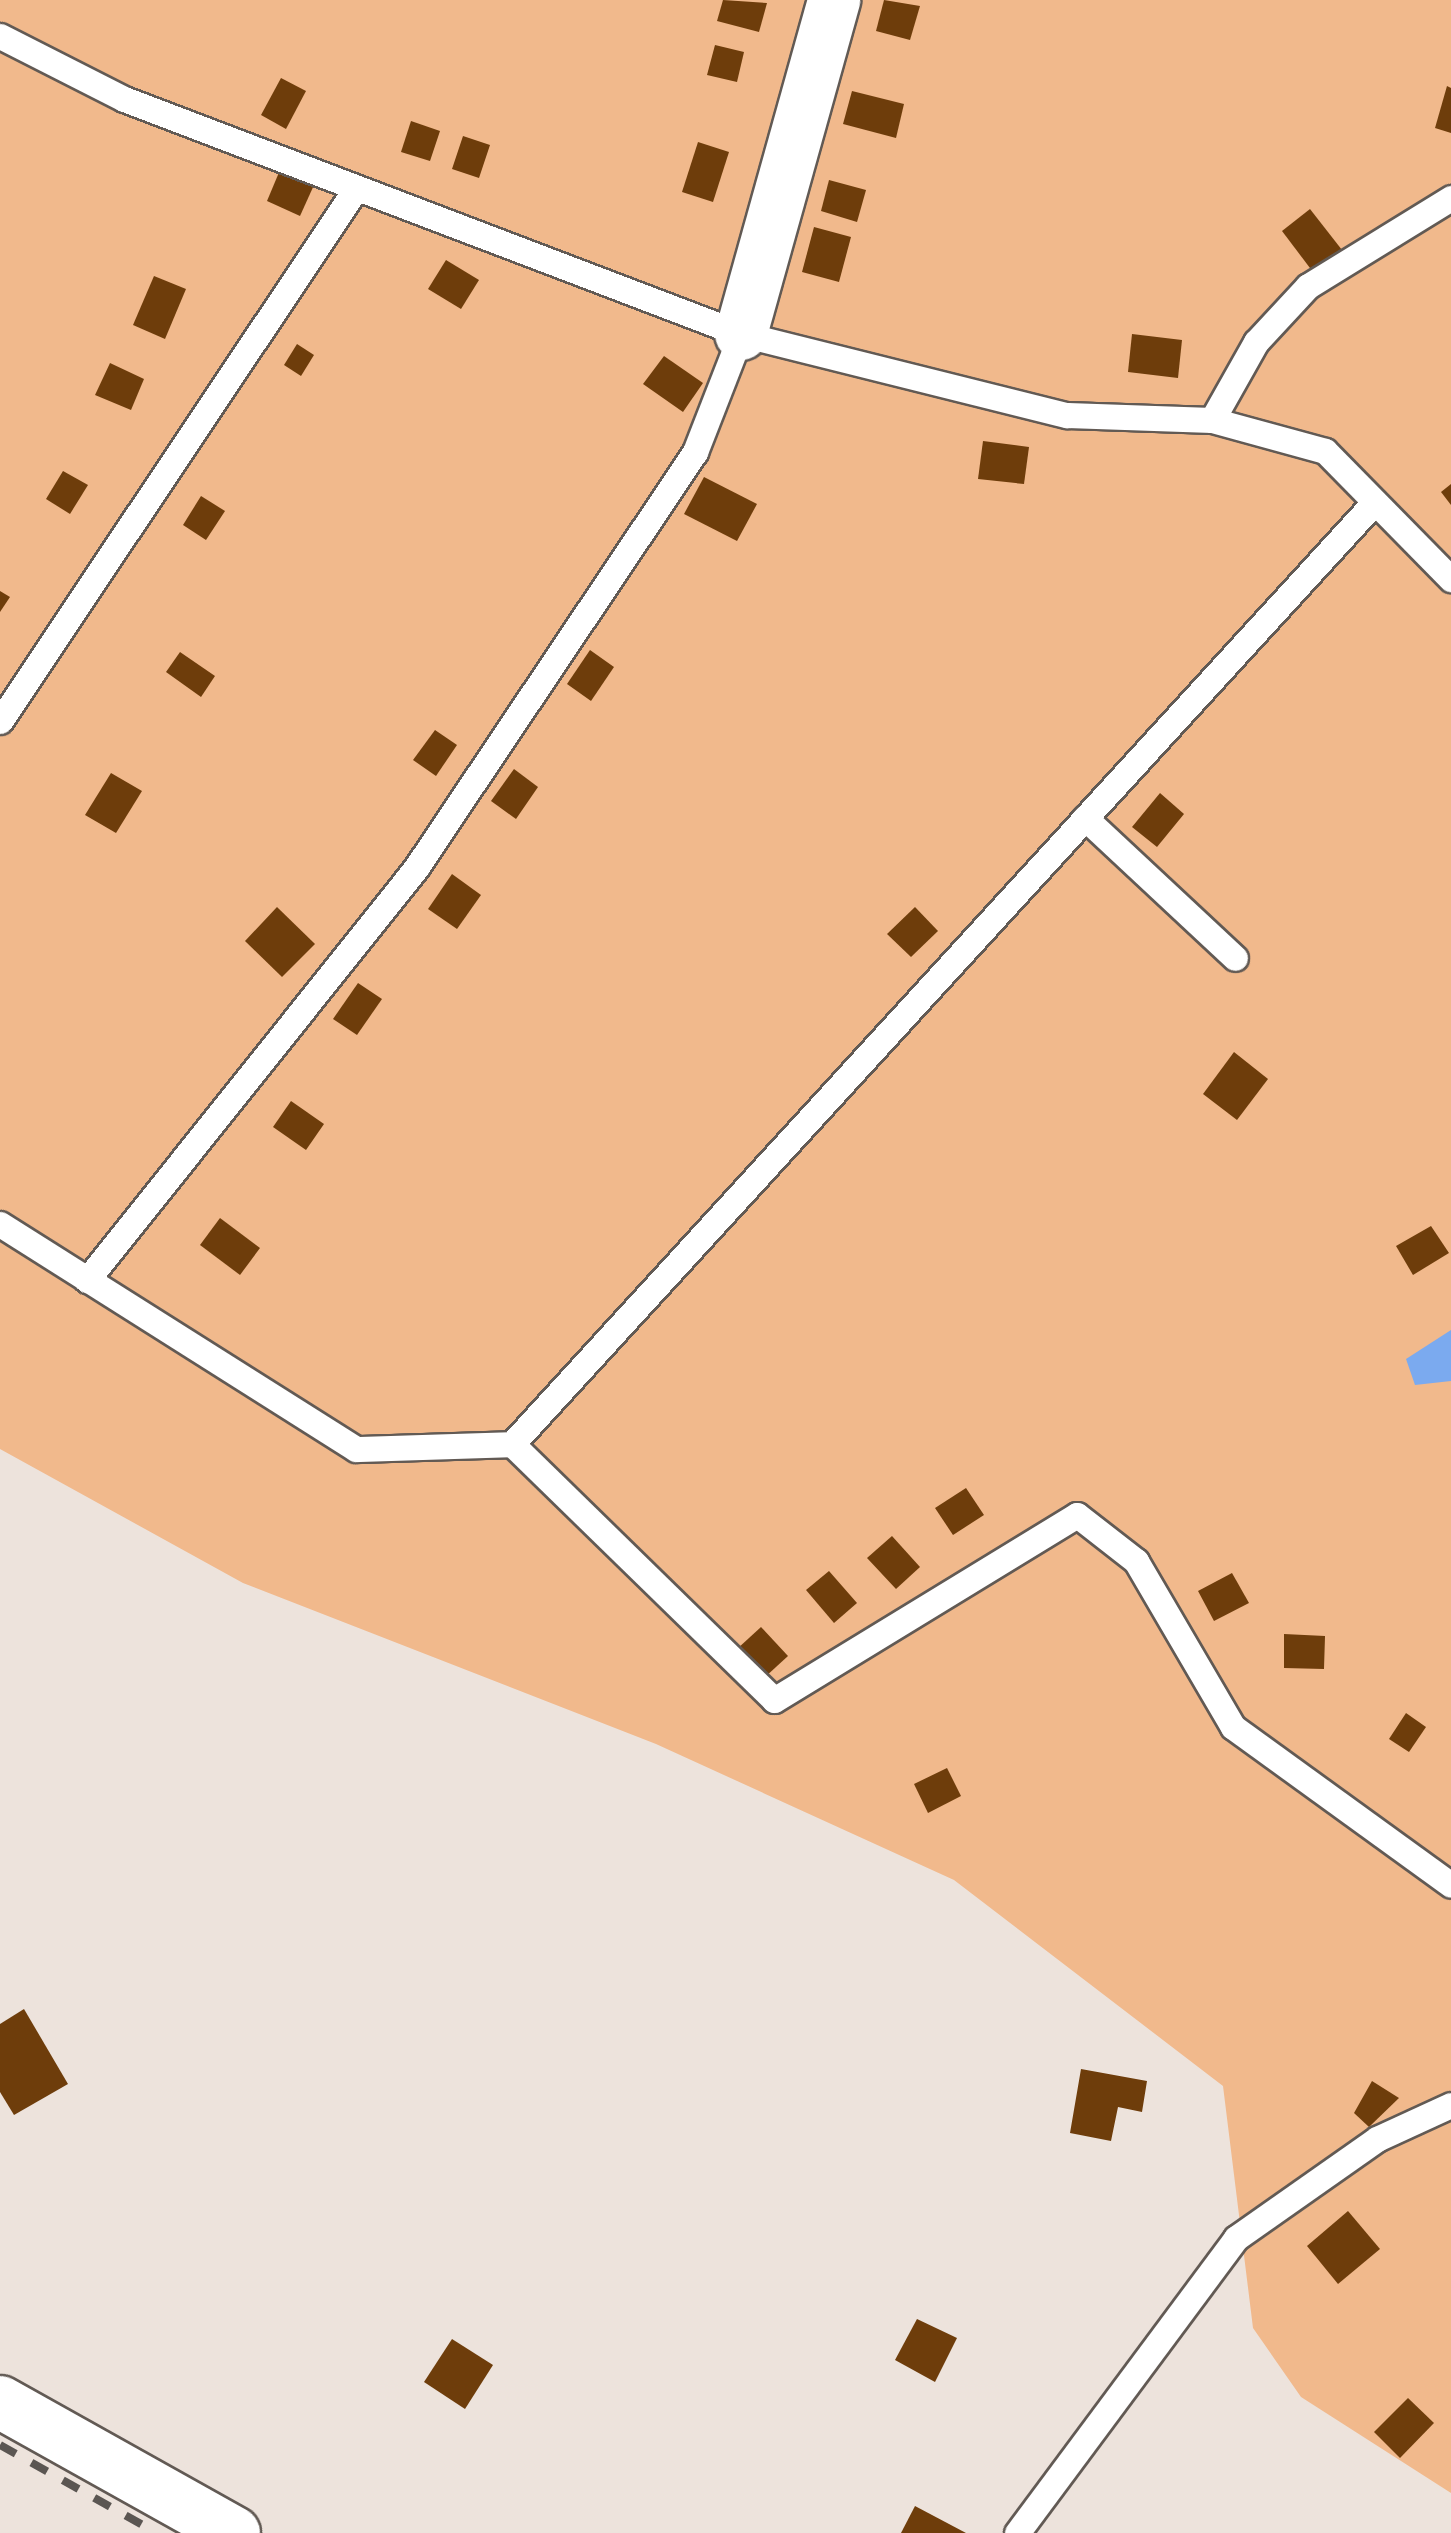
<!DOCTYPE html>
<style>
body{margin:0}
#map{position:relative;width:1451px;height:2533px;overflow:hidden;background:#ede3dc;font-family:"Alegreya Sans",sans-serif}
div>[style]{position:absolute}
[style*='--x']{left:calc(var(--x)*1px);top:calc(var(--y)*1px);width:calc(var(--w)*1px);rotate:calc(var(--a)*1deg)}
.green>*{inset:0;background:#f1b98c}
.water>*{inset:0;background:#7baaef}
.building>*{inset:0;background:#6e3d0b}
.roads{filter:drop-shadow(2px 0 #625a54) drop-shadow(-2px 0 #625a54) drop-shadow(0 2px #625a54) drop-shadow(0 -2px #625a54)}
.service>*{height:25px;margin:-12.5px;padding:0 12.5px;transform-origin:12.5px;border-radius:12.5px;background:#fff}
.minor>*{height:52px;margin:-26px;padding:0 26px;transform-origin:26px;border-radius:26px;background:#fff}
.rail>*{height:8px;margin-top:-4px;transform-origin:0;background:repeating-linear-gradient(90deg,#5b5652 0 18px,transparent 0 36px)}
span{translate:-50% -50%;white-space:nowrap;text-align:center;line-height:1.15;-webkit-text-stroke:10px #fff;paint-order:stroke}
</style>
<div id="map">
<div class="green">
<i style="clip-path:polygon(0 0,1451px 0,1451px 2493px,1301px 2397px,1253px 2328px,1223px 2086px,954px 1880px,656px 1744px,243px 1583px,0 1449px)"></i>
</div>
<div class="water">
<i style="clip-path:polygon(1451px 1330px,1451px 1381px,1415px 1385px,1406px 1359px)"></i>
</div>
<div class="building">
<i style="clip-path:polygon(723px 0,767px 3px,759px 32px,717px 21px)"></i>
<i style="clip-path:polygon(884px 0,920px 6px,910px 40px,876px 31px)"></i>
<i style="clip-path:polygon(715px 45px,744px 52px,737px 82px,707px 75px)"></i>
<i style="clip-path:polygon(281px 78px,306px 91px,286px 129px,261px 115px)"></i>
<i style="clip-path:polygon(1447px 86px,1451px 88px,1451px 133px,1435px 128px)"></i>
<i style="clip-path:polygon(852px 91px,904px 104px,896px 138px,843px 124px)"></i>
<i style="clip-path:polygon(411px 121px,440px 131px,430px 161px,401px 152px)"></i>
<i style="clip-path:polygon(463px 136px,490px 145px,479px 178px,452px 169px)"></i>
<i style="clip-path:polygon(698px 142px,729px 152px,713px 202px,682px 192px)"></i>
<i style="clip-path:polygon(280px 170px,314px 185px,300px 216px,267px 201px)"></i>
<i style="clip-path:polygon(829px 180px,866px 190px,857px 222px,821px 211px)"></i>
<i style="clip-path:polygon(1310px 209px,1342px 250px,1313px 272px,1282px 231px)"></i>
<i style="clip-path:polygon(814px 227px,851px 237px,839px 282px,802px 272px)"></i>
<i style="clip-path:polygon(446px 260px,479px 280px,461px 309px,428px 289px)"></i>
<i style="clip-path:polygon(154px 276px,186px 289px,165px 339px,133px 325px)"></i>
<i style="clip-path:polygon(1132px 334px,1182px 340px,1178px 378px,1128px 372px)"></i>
<i style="clip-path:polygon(297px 344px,314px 355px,301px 376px,284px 365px)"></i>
<i style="clip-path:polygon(664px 356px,703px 383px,683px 412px,643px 384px)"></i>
<i style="clip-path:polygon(110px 363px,144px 379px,131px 410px,95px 395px)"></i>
<i style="clip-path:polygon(983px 441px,1029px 447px,1024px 484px,978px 479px)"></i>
<i style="clip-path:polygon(63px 471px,88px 485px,70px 514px,46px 499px)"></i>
<i style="clip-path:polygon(704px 477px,757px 504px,737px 541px,684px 514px)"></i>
<i style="clip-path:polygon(1451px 484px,1451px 505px,1441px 492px)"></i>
<i style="clip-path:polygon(201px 496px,225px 511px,206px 540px,183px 525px)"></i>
<i style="clip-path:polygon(0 591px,10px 597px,0 612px)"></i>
<i style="clip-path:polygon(590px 650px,614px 667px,591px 701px,567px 684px)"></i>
<i style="clip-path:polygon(180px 652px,215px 676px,201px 697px,166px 672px)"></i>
<i style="clip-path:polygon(435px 730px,457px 745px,436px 776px,413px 760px)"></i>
<i style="clip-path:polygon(514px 769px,538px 787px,516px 819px,491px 801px)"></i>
<i style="clip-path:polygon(111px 773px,142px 791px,116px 833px,85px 815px)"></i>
<i style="clip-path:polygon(1160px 793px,1184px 814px,1157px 847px,1132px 827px)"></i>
<i style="clip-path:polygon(452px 874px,481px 895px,457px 929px,428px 909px)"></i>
<i style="clip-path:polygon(277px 907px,315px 944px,282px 977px,245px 941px)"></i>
<i style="clip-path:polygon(915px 907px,938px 931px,911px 957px,887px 934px)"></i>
<i style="clip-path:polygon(358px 983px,382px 999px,357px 1035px,333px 1019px)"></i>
<i style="clip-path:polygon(1234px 1052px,1268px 1079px,1237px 1120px,1203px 1094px)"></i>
<i style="clip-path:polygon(291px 1101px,324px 1124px,306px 1150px,273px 1127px)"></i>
<i style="clip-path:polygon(220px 1218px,260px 1248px,240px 1275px,200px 1245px)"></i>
<i style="clip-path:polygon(1431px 1226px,1449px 1253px,1413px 1275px,1396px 1246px)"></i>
<i style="clip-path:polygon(966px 1488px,984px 1515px,953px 1535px,935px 1508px)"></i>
<i style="clip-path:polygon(892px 1536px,920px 1567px,896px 1589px,867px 1558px)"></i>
<i style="clip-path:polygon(829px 1571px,857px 1603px,834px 1623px,806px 1590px)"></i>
<i style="clip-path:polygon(1232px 1573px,1249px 1603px,1214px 1621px,1198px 1591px)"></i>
<i style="clip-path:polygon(761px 1627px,788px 1656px,764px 1678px,737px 1649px)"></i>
<i style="clip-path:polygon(1284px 1634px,1325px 1636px,1324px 1669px,1284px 1668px)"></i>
<i style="clip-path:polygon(1406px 1713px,1426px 1727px,1409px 1752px,1389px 1739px)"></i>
<i style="clip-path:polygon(947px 1768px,961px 1796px,928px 1813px,914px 1784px)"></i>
<i style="clip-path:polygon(24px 2009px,68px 2084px,14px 2115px,0 2092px,0 2024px)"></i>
<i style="clip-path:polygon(1081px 2069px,1147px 2081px,1142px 2112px,1118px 2107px,1111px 2141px,1070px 2133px)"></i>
<i style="clip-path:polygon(1372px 2081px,1399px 2098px,1369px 2127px,1354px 2113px)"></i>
<i style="clip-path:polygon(1348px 2211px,1380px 2249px,1338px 2284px,1307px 2246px)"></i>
<i style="clip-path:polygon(917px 2319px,957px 2338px,935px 2382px,895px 2360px)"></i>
<i style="clip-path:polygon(452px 2339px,493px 2365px,465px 2409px,424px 2382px)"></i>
<i style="clip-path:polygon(1408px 2398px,1434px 2423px,1400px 2458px,1374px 2432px)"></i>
<i style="clip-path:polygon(915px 2506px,966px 2533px,901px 2533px)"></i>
</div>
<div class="roads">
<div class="service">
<i style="--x:0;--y:36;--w:139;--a:26.9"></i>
<i style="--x:124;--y:99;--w:660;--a:20.85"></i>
<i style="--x:741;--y:334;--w:336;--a:14"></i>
<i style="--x:1067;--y:415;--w:145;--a:2"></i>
<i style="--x:1212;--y:420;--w:117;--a:15.3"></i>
<i style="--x:1325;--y:451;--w:180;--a:45.5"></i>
<i style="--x:1212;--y:420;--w:90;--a:-60.6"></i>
<i style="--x:1256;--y:342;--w:76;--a:-47.1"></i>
<i style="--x:1308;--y:286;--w:168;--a:-31.6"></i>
<i style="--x:0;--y:721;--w:639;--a:-56.24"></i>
<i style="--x:1085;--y:818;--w:205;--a:43"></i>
<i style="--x:0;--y:1224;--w:421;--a:32.3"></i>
<i style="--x:356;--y:1449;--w:156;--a:-1.8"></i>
<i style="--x:512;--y:1444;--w:1272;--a:-47.52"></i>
<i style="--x:87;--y:1280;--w:527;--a:-51.39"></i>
<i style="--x:416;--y:868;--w:501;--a:-56.15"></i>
<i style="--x:695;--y:452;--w:127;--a:-68.7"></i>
<i style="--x:512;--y:1444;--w:366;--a:44.3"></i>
<i style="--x:774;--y:1700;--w:355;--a:-31.4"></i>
<i style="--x:1077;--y:1515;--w:75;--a:37.9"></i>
<i style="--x:1136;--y:1561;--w:192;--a:59.7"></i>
<i style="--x:1233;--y:1727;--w:269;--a:35.9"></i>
<i style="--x:1017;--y:2533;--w:367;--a:-53.4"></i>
<i style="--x:1236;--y:2238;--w:172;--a:-35.1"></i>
<i style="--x:1377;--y:2139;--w:81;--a:-24.7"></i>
</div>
<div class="minor">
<i style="--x:741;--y:334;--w:347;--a:-74.4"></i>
<i style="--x:0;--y:2402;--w:268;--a:29.2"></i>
</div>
</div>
<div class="rail">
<i style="--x:0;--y:2445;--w:180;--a:29.3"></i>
</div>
</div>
